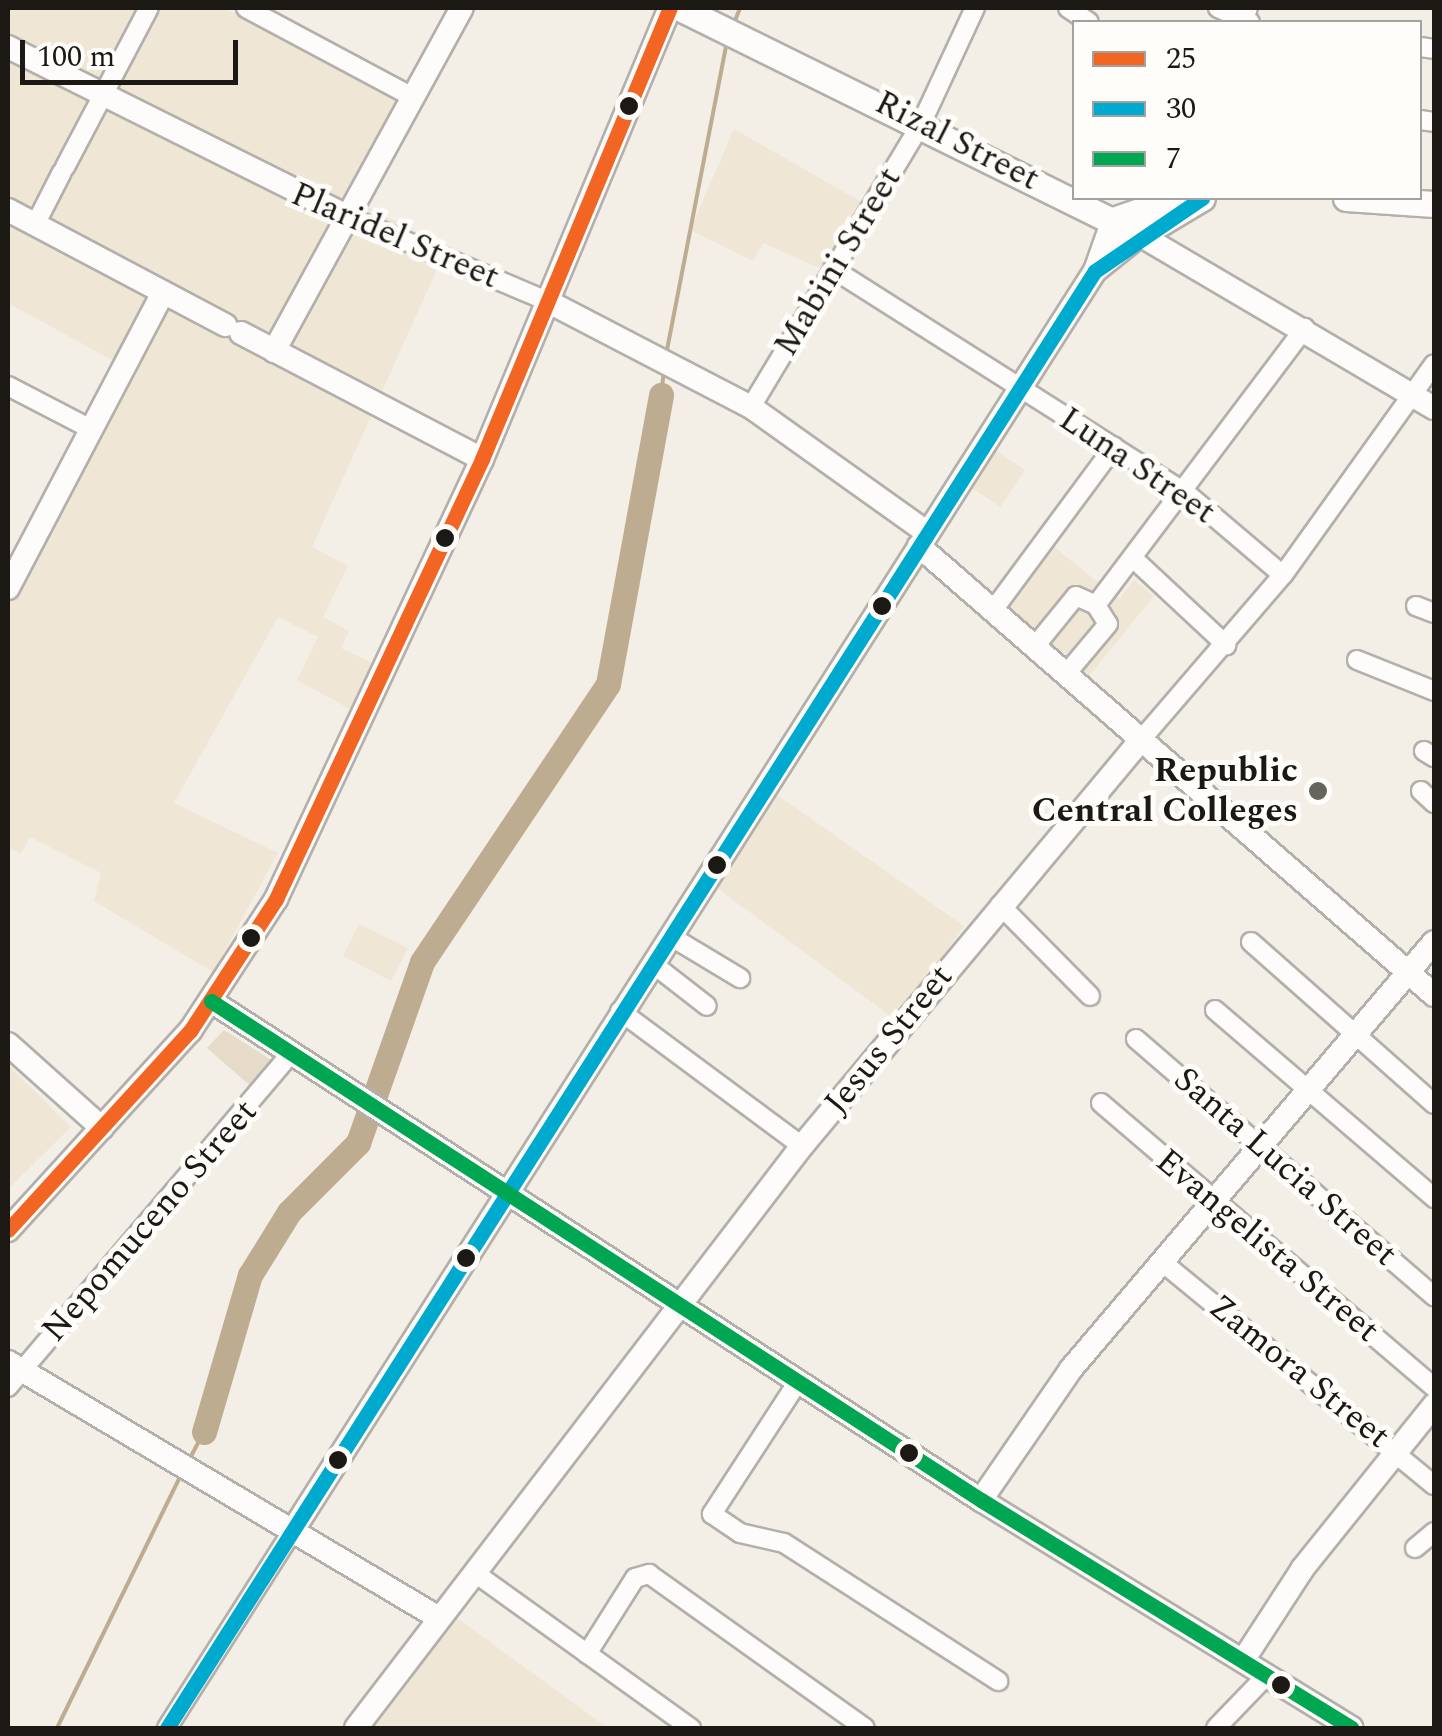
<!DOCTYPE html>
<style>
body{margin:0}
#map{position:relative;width:1442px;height:1736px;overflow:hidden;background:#f3eee6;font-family:Spectral,serif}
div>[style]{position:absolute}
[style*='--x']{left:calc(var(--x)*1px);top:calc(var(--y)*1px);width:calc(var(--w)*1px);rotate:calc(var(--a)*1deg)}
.built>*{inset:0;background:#efe6d6}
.green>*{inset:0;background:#e6dbc9}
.stream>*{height:4px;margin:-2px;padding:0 2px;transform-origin:2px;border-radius:2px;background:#beac90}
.river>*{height:25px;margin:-12.5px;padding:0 12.5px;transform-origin:12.5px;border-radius:12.5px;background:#beac90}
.roads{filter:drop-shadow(2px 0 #b3afaa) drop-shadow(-2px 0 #b3afaa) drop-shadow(0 2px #b3afaa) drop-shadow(0 -2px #b3afaa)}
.street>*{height:18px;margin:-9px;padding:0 9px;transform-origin:9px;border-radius:9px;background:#fdfcfb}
.secondary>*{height:22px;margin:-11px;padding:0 11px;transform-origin:11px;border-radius:11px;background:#fdfcfb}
.primary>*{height:25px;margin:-12.5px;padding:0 12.5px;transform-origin:12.5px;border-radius:12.5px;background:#fdfcfb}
.bus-1>*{height:15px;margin:-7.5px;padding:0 7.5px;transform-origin:7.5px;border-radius:7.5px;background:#f26522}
.bus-2>*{height:15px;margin:-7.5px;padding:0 7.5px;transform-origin:7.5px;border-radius:7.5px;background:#00a9ce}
.bus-3>*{height:15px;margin:-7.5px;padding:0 7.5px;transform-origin:7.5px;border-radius:7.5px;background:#00a651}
.dots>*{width:28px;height:28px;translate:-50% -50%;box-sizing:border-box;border:5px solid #fffdfa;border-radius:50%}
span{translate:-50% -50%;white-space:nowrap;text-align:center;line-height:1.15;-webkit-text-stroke:10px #fffdfa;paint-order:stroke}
.street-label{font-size:35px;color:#1c1914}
.poi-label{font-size:35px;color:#1c1914;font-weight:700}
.right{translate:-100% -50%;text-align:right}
.frame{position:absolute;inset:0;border:10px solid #1c1914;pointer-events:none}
.legend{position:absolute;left:1072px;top:20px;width:350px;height:180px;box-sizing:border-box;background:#fffdfa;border:2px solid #a4a29e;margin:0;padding:12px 18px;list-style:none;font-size:30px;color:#1c1914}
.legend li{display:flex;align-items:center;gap:20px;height:50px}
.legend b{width:50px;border:2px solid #a4a29e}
.scale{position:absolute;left:20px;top:40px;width:218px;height:45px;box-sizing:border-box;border:5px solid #1c1914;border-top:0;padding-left:12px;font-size:30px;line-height:35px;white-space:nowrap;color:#1c1914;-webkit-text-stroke:8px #fffdfa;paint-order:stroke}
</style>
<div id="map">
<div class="built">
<i style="clip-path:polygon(8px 8px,224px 8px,414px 107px,367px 207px,447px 247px,312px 547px,348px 566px,323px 617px,349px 631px,341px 648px,380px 667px,357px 713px,297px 680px,318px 637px,278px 617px,174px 803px,278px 853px,213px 972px,94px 901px,101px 873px,30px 837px,21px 854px,8px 847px,8px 597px,123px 366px,8px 303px)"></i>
<i style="clip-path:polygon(734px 129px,865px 204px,824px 270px,763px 243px,753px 261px,690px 230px)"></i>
<i style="clip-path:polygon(989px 446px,1025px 470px,1000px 507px,965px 483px)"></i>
<i style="clip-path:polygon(1053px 546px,1119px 599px,1134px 580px,1154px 596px,1084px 682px,1001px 610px)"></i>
<i style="clip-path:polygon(770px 790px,964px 926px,896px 1020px,706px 880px)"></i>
<i style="clip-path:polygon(359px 924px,408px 948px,391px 981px,343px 956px)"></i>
<i style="clip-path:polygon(8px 1065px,71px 1127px,8px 1189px)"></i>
<i style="clip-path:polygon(457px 1618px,608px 1728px,374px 1728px)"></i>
</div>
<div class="green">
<i style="clip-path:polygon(224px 1030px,276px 1063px,254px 1089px,207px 1048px)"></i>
</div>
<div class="stream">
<i style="--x:734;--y:23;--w:16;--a:-68"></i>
<i style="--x:666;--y:355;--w:319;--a:-79"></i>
<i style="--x:661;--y:395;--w:25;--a:-83"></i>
<i style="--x:189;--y:1460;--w:32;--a:-62"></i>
<i style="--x:57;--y:1728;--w:284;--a:-63.9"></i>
</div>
<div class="river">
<i style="--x:204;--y:1432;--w:164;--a:-73.7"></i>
<i style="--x:250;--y:1275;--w:74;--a:-58.2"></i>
<i style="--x:289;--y:1212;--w:98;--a:-45"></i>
<i style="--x:358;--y:1143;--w:192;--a:-70.5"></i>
<i style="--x:422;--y:962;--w:334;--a:-56.2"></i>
<i style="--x:608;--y:684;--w:294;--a:-79.6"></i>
</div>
<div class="roads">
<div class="street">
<i style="--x:246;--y:8;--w:187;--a:28.1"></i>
<i style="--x:1068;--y:8;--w:25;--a:34"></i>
<i style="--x:1218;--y:8;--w:35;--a:24"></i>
<i style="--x:1420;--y:47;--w:14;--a:8"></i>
<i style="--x:1420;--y:120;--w:14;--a:8"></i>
<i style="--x:65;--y:167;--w:180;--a:-62.2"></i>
<i style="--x:349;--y:217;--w:217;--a:23"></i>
<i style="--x:35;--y:225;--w:59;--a:-63"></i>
<i style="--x:833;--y:269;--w:417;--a:32.4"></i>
<i style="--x:1185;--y:492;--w:128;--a:40.3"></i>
<i style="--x:8;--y:386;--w:93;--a:27.4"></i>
<i style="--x:751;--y:407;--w:332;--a:-59"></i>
<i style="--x:922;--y:122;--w:126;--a:-65.1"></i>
<i style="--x:1135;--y:560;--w:125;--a:43"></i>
<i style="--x:1096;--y:605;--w:347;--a:-53"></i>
<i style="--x:1416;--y:606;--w:19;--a:21"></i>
<i style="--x:994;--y:609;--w:202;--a:-53.5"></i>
<i style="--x:1036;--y:645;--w:63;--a:-50.8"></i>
<i style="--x:1076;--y:596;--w:22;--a:24"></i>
<i style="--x:1096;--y:605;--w:22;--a:58"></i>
<i style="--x:1108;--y:624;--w:64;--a:129.9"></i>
<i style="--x:1357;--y:660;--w:83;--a:21.9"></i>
<i style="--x:1140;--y:741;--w:219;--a:-49.3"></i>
<i style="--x:1283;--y:575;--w:259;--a:-54.4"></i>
<i style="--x:1424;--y:751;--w:12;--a:31"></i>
<i style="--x:1421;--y:791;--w:18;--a:43"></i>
<i style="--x:1000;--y:905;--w:128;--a:45.3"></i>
<i style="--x:670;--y:936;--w:82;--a:31"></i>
<i style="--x:1251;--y:942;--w:244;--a:41.5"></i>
<i style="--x:653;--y:964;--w:68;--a:37.9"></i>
<i style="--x:1215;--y:1010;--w:289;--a:40.6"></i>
<i style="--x:620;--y:1011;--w:227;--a:36.6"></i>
<i style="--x:1136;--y:1039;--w:394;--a:40.8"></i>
<i style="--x:1101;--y:1103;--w:438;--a:40.5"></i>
<i style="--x:1161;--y:1261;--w:353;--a:39.4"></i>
<i style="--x:799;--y:1380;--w:160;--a:123"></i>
<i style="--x:712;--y:1514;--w:34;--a:34"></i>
<i style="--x:740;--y:1533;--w:45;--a:12.8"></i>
<i style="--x:784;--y:1543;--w:255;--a:32.8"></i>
<i style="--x:8;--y:1387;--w:438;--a:-49.7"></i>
<i style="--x:1415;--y:1548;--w:25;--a:-40"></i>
<i style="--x:475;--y:1573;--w:266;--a:35.7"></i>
<i style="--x:587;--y:1654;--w:90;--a:-57.7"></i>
<i style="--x:635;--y:1578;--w:15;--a:-16"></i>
<i style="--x:649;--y:1574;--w:265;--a:35.5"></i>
<i style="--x:167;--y:1728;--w:238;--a:-57.5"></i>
<i style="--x:1216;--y:1728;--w:74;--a:-46.1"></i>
</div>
<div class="secondary">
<i style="--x:1240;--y:22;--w:15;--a:-67"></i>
<i style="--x:8;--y:47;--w:381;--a:26.5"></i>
<i style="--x:8;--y:210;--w:246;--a:27.9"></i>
<i style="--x:1095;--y:271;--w:54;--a:-70.6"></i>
<i style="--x:549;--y:302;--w:228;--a:27.5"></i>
<i style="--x:751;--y:407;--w:215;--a:35.5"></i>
<i style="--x:241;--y:333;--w:272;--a:27.6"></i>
<i style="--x:274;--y:351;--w:391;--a:-61.3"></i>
<i style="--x:919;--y:546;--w:683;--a:41.08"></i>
<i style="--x:8;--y:588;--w:333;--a:-62.3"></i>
<i style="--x:211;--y:1001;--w:918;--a:32.95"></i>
<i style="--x:981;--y:1500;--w:435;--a:31.6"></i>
<i style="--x:8;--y:1044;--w:126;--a:41.8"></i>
<i style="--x:8;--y:1230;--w:270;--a:-47.6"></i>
<i style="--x:190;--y:1031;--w:158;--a:-56.9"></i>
<i style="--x:276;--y:899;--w:486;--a:-64.9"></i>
<i style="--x:482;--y:459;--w:489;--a:-67.4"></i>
<i style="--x:8;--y:1362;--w:501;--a:30.71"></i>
<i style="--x:981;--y:1500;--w:159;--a:-55.5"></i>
<i style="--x:1071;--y:1369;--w:560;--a:-49.63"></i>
<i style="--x:295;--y:1527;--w:1489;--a:-57.51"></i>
<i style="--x:1095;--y:271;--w:58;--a:-38.7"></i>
<i style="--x:1140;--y:235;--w:341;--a:30.5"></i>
<i style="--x:1244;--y:1659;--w:108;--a:-57"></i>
<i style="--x:1303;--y:1568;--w:209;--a:-51.2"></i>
<i style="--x:356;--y:1728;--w:733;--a:-52.54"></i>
<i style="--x:802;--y:1146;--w:528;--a:-50.15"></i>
</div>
<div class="primary">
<i style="--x:680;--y:8;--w:513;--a:26.27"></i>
<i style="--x:1140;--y:235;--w:72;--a:-30.8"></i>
<i style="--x:1346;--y:198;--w:88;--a:3.9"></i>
<i style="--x:1113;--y:220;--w:68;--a:-19"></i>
</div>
</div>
<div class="bus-1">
<i style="--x:8;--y:1230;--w:270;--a:-47.6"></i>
<i style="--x:190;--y:1031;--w:158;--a:-56.9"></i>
<i style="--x:276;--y:899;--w:486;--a:-64.9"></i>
<i style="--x:482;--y:459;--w:489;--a:-67.4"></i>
</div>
<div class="bus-2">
<i style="--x:167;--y:1728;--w:1727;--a:-57.51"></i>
<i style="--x:1095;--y:271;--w:130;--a:-34.3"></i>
</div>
<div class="bus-3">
<i style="--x:211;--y:1001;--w:918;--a:32.95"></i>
<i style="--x:981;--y:1500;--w:435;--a:31.6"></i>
</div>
<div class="dots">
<i style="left:629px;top:106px;background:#1c1914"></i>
<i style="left:445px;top:538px;background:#1c1914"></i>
<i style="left:882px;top:606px;background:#1c1914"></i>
<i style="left:1318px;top:791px;background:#67645e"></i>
<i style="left:717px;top:865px;background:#1c1914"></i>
<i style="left:251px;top:938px;background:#1c1914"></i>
<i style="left:466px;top:1258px;background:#1c1914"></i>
<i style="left:909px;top:1453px;background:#1c1914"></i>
<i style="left:338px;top:1460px;background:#1c1914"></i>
<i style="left:1281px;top:1685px;background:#1c1914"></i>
</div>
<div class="street-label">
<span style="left:957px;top:141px;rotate:27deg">Rizal Street</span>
<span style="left:395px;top:236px;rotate:23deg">Plaridel Street</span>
<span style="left:838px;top:262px;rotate:-59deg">Mabini Street</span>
<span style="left:1137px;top:466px;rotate:34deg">Luna Street</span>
<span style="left:889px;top:1040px;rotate:-51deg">Jesus Street</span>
<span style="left:1285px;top:1167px;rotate:41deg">Santa Lucia Street</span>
<span style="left:150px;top:1221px;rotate:-49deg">Nepomuceno Street</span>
<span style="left:1267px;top:1246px;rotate:40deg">Evangelista Street</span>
<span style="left:1299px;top:1372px;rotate:39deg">Zamora Street</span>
</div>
<div class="poi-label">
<span class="right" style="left:1298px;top:791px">Republic<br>Central Colleges</span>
</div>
<div class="frame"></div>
<ul class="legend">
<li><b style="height:12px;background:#f26522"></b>25</li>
<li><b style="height:12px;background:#00a9ce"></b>30</li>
<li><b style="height:12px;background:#00a651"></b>7</li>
</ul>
<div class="scale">100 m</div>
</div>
